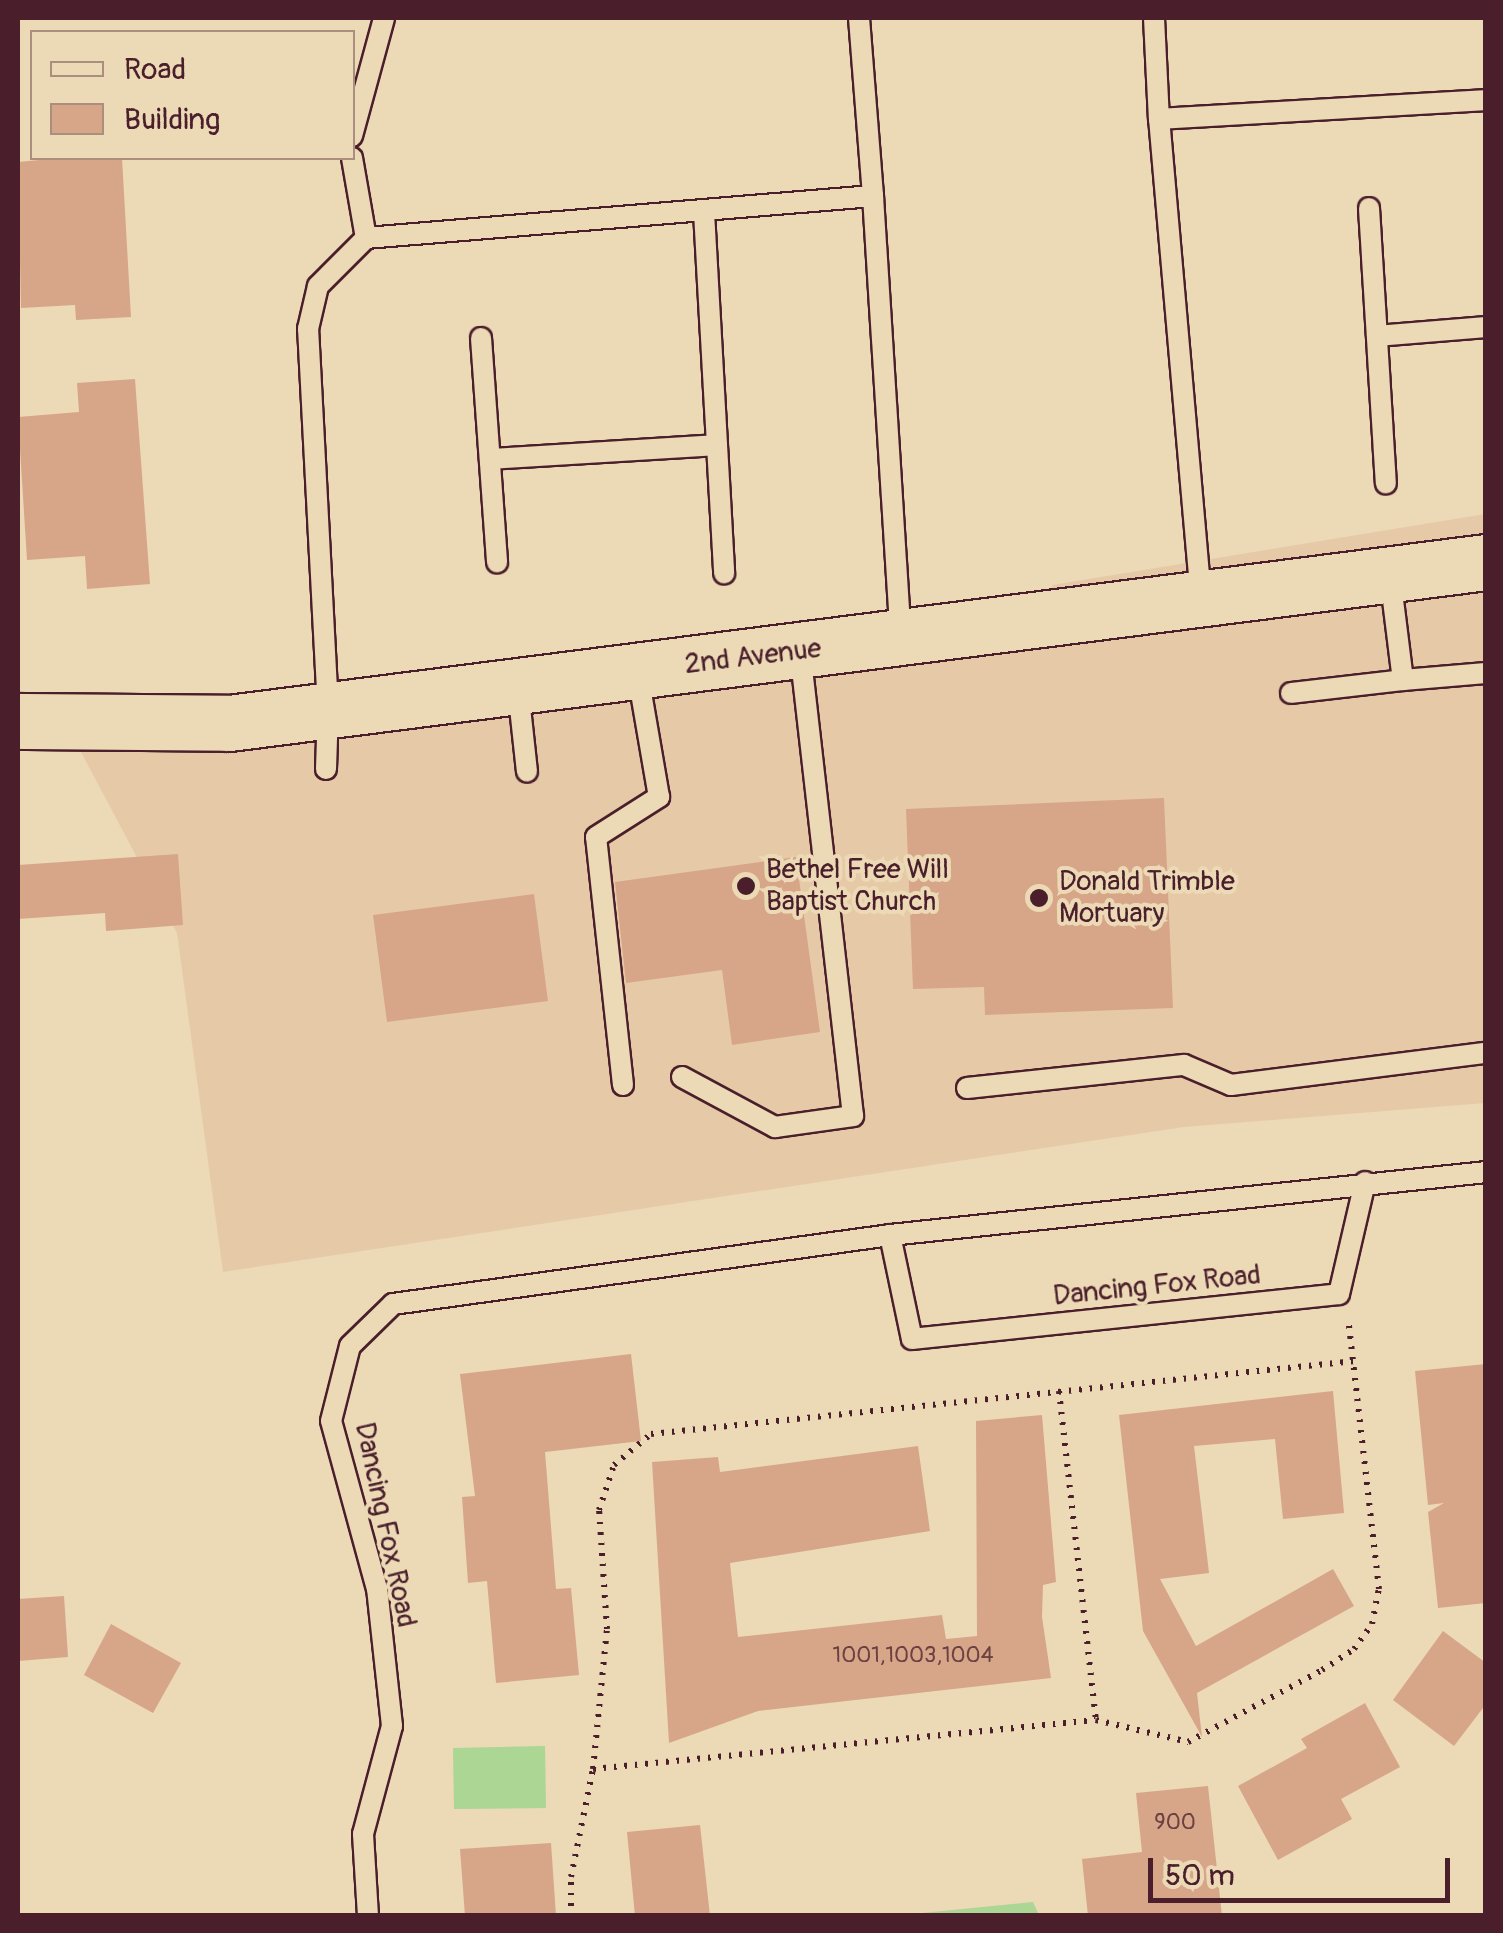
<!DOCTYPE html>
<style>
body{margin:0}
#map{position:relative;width:1503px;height:1933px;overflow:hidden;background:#ecd9b6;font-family:Pangolin,sans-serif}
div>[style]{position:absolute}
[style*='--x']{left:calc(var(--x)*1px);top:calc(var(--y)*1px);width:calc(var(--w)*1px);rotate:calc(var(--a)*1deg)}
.built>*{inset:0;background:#e6caa8}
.green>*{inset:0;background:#acd694}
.building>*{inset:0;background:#d7a689}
.path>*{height:6px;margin-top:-3px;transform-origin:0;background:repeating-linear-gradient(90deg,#4a1f2b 0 2.5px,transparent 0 10.5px)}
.roads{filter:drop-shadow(2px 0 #4a1f2b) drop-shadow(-2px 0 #4a1f2b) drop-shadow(0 2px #4a1f2b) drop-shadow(0 -2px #4a1f2b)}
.lane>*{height:20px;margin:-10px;padding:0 10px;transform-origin:10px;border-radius:10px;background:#ecd9b6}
.secondary>*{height:55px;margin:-27.5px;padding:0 27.5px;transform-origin:27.5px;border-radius:27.5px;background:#ecd9b6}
.dots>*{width:28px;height:28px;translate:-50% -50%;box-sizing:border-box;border:5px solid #ecd9b6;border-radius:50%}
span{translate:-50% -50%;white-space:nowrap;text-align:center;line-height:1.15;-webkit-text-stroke:8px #ecd9b6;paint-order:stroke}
.number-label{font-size:22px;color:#6d4142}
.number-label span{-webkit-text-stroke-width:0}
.street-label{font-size:28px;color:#4a1f2b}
.poi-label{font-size:28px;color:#4a1f2b}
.left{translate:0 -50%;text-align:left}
.frame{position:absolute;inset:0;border:20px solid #4a1f2b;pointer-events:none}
.legend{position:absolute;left:30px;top:30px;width:325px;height:130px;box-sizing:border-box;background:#ecd9b6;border:2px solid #ab8f7e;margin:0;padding:12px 18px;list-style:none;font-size:30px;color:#4a1f2b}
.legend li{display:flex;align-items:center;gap:20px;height:50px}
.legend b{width:50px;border:2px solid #ab8f7e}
.scale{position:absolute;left:1148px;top:1858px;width:302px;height:45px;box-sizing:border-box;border:5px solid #4a1f2b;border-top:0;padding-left:12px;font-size:30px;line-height:35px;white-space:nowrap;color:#4a1f2b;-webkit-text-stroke:8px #ecd9b6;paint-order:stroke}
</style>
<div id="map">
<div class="built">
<i style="clip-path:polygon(1485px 514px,1485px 1103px,1184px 1127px,223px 1272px,177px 933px,81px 752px,1061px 645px,1052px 585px)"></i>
</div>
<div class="green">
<i style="clip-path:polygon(545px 1746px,546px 1808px,454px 1809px,453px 1748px)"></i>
<i style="clip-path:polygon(1033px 1902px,1039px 1915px,902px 1915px)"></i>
</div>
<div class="building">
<i style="clip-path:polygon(61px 158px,122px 158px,131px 317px,76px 320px,75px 305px,21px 308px,18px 162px)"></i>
<i style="clip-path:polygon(135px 379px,150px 584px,87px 589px,85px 556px,27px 560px,18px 417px,79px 412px,77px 383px)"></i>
<i style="clip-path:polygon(1164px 798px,1173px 1008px,985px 1015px,984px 987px,913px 989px,906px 809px)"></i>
<i style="clip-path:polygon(178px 854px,183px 925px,106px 931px,105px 913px,18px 919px,18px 865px)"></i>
<i style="clip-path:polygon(796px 857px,820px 1032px,732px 1045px,722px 970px,626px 983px,615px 882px)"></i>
<i style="clip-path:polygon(534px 894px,548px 1001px,387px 1022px,373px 915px)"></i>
<i style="clip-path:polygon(631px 1354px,641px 1441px,545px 1452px,556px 1589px,571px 1588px,579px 1675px,496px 1683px,487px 1581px,468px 1583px,462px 1497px,475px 1496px,460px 1374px)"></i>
<i style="clip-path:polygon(1486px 1364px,1486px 1603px,1438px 1608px,1428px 1512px,1444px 1503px,1428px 1505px,1415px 1371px)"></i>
<i style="clip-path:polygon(1333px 1391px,1344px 1513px,1283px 1519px,1275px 1439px,1194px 1446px,1209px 1573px,1160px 1579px,1196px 1646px,1333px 1569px,1354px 1606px,1197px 1693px,1202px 1737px,1143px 1631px,1119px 1415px)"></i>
<i style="clip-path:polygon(1042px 1415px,1056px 1582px,1043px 1585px,1042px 1617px,1051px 1678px,758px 1711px,669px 1743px,652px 1462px,718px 1457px,720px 1472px,918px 1446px,930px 1531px,730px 1563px,738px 1637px,942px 1615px,946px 1639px,977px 1636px,976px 1421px)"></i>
<i style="clip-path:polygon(64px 1596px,68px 1657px,18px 1661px,18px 1599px)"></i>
<i style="clip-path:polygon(111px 1624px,181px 1663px,153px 1713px,84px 1675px)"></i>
<i style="clip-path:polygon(1443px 1631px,1486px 1663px,1486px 1704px,1454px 1746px,1393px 1700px)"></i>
<i style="clip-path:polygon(1365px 1703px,1400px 1767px,1341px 1799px,1352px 1819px,1278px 1860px,1238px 1786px,1307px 1748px,1301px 1739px)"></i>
<i style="clip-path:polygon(1208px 1786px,1222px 1916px,1088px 1916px,1082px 1859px,1142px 1852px,1136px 1793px)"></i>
<i style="clip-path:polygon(700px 1825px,710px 1916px,635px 1916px,627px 1832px)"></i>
<i style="clip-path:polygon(551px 1843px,556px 1916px,465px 1916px,460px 1849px)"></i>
</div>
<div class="path">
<i style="--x:1059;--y:1391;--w:331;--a:83.6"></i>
<i style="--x:593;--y:1769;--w:505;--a:-5.56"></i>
<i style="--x:1096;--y:1720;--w:95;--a:13.4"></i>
<i style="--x:1188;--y:1742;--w:152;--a:-28.2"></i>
<i style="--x:1322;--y:1670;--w:38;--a:-33"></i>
<i style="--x:1354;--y:1649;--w:31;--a:-54"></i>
<i style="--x:1372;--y:1624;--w:36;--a:-79"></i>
<i style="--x:1379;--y:1589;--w:272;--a:-96.5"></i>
<i style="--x:571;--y:1916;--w:39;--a:-90"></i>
<i style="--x:571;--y:1877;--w:110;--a:-78.5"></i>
<i style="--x:593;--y:1769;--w:141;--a:-84.3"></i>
<i style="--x:607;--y:1629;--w:119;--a:-93.8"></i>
<i style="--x:599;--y:1510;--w:47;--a:-71.6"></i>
<i style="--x:614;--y:1465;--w:48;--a:-40"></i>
<i style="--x:651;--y:1434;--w:708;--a:-5.92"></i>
</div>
<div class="roads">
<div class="lane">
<i style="--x:859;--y:18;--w:179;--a:85.5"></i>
<i style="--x:1154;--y:18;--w:101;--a:87.2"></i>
<i style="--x:352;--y:136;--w:122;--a:-74.8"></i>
<i style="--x:352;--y:158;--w:81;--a:80.1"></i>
<i style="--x:1369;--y:208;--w:276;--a:86.5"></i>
<i style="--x:704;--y:212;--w:362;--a:86.8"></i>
<i style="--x:1377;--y:336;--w:109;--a:-4.7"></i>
<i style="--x:481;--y:338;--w:225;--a:85.9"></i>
<i style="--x:490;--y:459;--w:227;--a:-3.5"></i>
<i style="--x:1390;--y:576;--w:105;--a:82.9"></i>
<i style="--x:1403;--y:680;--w:83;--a:-4.8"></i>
<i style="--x:1201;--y:598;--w:481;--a:-95"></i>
<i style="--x:1159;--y:119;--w:328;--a:-3.3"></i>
<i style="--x:518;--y:689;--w:83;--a:83.8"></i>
<i style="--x:1291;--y:693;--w:113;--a:-6.6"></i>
<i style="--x:326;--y:769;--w:60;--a:-88.1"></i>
<i style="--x:328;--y:709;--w:381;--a:-93"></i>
<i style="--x:308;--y:329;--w:44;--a:-76.9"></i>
<i style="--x:318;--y:286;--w:68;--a:-45"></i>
<i style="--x:366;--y:238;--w:509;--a:-4.74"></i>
<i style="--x:873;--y:196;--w:441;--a:86.4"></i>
<i style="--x:682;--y:1077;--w:106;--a:28.3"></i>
<i style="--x:775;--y:1127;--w:79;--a:-8"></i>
<i style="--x:853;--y:1116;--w:468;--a:-96.5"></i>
<i style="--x:623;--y:1085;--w:249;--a:-96.2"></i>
<i style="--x:596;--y:837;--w:75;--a:-32.4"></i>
<i style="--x:659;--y:797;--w:124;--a:-99.8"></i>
<i style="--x:967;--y:1088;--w:218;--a:-6.1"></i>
<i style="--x:1184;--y:1065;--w:51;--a:23.1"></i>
<i style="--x:1231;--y:1085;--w:257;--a:-7.2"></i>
<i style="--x:890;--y:1235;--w:106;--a:78.1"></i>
<i style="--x:912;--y:1339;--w:429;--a:-6"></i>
<i style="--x:1339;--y:1294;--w:115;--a:-76.9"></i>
<i style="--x:368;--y:1916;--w:82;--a:-93.5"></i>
<i style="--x:363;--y:1834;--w:112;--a:-75"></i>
<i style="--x:392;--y:1726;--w:138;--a:-96.2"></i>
<i style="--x:377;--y:1589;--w:174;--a:-105.3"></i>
<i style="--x:331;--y:1421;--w:77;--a:-75.8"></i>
<i style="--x:350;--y:1346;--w:60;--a:-44.3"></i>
<i style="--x:393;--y:1304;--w:502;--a:-7.9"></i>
<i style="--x:890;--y:1235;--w:599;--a:-6.03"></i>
</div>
<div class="secondary">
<i style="--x:18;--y:721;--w:211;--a:0.5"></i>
<i style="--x:229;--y:723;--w:1267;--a:-7.3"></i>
</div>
</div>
<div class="dots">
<i style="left:746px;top:886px;background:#4a1f2b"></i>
<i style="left:1039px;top:898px;background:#4a1f2b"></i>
</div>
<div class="number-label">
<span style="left:913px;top:1656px">1001,1003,1004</span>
<span style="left:1175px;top:1823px">900</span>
</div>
<div class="street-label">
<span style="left:753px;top:657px;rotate:-7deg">2nd Avenue</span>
<span style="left:1157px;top:1286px;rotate:-6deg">Dancing Fox Road</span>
<span style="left:385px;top:1525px;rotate:78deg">Dancing Fox Road</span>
</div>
<div class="poi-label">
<span class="left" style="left:766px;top:886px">Bethel Free Will<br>Baptist Church</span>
<span class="left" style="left:1059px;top:898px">Donald Trimble<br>Mortuary</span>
</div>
<div class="frame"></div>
<ul class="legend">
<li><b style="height:12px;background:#ecd9b6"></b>Road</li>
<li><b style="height:28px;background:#d7a689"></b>Building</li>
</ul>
<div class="scale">50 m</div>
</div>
